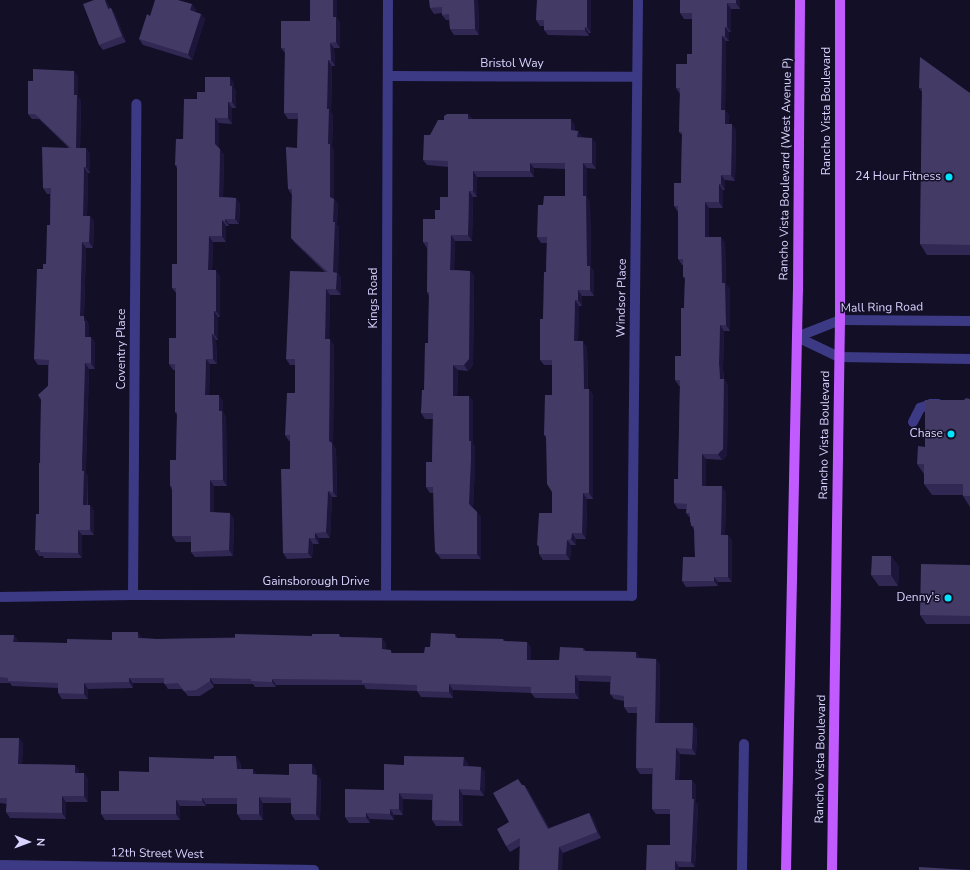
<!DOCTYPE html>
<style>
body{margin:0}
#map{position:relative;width:970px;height:870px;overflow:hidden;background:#130f26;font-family:"Nunito Sans",sans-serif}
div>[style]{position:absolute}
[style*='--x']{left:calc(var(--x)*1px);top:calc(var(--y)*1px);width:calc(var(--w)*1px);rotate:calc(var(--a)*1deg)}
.minor>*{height:10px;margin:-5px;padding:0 5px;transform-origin:5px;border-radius:5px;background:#3d3a85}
.major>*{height:10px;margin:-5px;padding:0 5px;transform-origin:5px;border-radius:5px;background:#c25bff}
.wall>*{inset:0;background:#312854}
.shaded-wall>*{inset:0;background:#1d163a}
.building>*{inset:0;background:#433a66}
.dots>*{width:11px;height:11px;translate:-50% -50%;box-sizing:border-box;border:2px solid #130f26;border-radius:50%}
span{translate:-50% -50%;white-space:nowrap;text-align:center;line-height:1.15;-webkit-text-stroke:3px #130f26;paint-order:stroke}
.street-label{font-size:12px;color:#d9d4ff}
.poi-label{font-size:12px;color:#d9d4ff}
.right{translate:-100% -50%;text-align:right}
.north{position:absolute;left:8px;top:822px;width:40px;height:40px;-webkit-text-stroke:3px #130f26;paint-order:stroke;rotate:91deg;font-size:11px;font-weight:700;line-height:16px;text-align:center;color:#d9d4ff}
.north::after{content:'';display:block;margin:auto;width:14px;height:18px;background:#d9d4ff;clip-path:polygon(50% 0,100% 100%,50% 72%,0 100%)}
</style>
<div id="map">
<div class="minor">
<i style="--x:388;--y:76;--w:248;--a:0.2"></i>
<i style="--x:797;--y:337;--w:47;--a:25.5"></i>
<i style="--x:839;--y:357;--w:131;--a:0.9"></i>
<i style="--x:797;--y:337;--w:46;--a:-21.6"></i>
<i style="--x:840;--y:320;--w:130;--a:0.4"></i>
<i style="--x:913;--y:422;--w:16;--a:-63"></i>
<i style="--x:920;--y:408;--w:12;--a:-20"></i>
<i style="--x:931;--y:404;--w:7;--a:0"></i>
<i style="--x:133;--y:595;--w:491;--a:-89.6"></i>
<i style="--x:386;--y:595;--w:595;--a:-89.81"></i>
<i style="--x:0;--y:597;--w:133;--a:-0.9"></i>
<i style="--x:133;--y:595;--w:499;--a:0.1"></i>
<i style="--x:632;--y:596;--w:596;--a:-89.42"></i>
<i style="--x:0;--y:865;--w:314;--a:0.9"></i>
<i style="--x:742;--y:870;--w:126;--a:-89.1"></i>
</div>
<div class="major">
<i style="--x:786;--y:870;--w:581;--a:-88.82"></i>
<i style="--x:798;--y:289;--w:289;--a:-89.6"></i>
<i style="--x:832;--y:870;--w:550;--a:-89.17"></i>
<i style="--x:840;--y:320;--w:320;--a:-90"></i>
</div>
<div class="wall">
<i style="clip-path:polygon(310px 0,337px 0,337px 18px,340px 23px,340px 48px,334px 48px,335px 66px,332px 66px,331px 112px,333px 115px,332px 147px,334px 150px,334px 199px,338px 204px,337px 225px,339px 227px,338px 273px,341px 278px,341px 295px,330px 295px,329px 339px,334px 345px,333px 445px,336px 449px,337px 497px,332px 497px,330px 538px,319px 538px,319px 544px,313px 544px,312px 558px,287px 559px,283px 553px,290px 469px,290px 441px,289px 441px,285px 435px,295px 393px,295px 365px,290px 365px,286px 359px,325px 272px,295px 243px,291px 238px,292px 195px,288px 189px,297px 148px,298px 119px,288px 119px,284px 113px,285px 53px,281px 48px,310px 21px)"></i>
<i style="clip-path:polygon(478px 0,479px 35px,454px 35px,450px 29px,449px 20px,446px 20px,442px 15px,442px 13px,434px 14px,430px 8px)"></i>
<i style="clip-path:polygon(537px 0,591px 0,591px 33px,589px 33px,589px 36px,548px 35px,544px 30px,544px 26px,540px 26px,536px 20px)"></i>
<i style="clip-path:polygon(740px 0,740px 9px,731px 9px,731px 32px,729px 32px,729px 41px,726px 41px,725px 110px,729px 116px,729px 124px,736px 130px,735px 181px,725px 180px,725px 190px,723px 190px,723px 208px,709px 208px,709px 237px,721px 237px,725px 243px,726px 284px,730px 289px,730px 331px,724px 331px,723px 369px,724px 379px,728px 385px,727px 455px,722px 460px,706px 459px,706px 486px,726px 492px,725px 535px,728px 535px,732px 541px,732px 582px,718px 582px,718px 586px,686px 587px,682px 581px,695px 557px,694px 530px,690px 522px,690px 518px,686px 513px,687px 509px,678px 509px,674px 503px,678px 479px,680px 386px,679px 386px,675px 380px,681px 356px,684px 308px,685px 279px,683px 277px,683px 265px,682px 265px,678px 259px,678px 212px,674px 206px,681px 183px,682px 135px,679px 132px,680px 94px,676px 88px,692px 54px,692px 19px,684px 19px,680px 13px)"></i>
<i style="clip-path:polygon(107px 2px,110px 8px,111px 8px,115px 14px,126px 42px,103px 50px,99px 45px)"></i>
<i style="clip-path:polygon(192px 4px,196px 10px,195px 12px,201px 14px,205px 19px,192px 60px,143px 45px,139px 39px,150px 16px)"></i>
<i style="clip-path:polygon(74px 71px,78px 77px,78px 97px,81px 101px,80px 148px,86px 148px,90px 154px,90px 173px,88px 173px,87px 216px,90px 216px,94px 221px,93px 248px,86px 248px,84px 317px,88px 322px,88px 324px,89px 327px,89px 337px,91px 337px,95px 343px,95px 369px,89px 369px,86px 466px,86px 474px,88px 476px,88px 505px,90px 505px,94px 511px,94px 535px,82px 535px,82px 558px,44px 558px,43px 556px,39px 556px,35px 550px,39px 514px,40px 463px,41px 400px,38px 395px,48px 386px,48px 365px,38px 365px,34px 359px,43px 269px,46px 264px,50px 225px,50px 194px,47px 194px,43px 188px,68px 147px,39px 119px,32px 119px,28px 114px,33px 81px)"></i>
<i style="clip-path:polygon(234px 83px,234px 88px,236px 92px,236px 108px,232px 108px,232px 124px,219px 123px,219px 148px,224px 155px,223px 197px,236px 198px,240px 204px,239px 224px,229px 224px,229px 226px,226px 226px,226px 242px,213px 242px,212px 270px,220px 276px,220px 317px,218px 317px,218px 340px,216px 340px,217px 364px,210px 364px,209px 395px,223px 401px,223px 412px,226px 417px,227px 486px,214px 486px,214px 512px,234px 518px,233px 556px,195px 557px,191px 552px,191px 542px,176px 542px,172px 536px,172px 490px,170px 486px,176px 460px,177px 415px,175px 412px,175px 370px,173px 370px,169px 364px,176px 338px,176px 293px,172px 288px,177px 264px,177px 168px,175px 165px,197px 99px,205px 92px)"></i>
<i style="clip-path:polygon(919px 88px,970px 93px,970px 255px,927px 255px,920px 244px,922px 92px)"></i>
<i style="clip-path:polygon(468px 114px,472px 119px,575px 125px,575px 131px,578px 131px,582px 137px,596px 143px,596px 169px,587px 168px,587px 198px,590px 202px,591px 267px,594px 272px,594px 296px,582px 296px,582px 306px,579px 306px,578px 341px,587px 347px,588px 389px,593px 395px,593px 499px,587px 499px,586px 539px,576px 539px,576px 545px,571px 545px,570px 560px,543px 560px,539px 554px,539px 548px,537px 545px,552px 513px,552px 492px,546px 438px,544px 435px,552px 395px,552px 365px,544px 365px,540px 360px,546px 272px,547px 243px,541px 243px,537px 237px,543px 205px,565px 196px,565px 169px,534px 168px,534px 177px,477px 177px,477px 197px,473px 197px,472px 241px,455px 241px,454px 270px,470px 271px,474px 276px,473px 365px,468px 371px,458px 370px,457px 396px,469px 396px,473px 402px,473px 444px,475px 447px,475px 464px,473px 508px,477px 512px,481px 518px,481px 559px,441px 559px,435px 551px,434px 493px,430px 493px,426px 487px,432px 462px,433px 419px,425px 419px,421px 413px,424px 390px,428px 343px,429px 296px,427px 292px,427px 248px,423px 242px,435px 219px,440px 210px,448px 197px,448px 167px,427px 165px,423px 160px,430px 135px,444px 120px)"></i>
<i style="clip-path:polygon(970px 399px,970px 507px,963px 496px,963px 495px,932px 495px,924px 484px,924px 474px,917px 464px,925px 447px,964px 400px)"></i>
<i style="clip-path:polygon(891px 556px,899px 567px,898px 586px,879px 586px,871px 575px)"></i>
<i style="clip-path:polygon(970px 565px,970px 624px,926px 624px,920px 615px)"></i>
<i style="clip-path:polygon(339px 634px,341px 637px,382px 638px,386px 644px,386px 650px,393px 653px,424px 653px,430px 647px,455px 634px,457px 638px,503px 639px,505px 641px,527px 642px,531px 648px,531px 660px,559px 660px,583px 648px,586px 651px,636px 652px,640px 658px,656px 659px,660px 665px,659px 723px,697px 729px,696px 755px,680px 754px,679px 780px,692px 780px,696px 786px,696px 803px,698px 805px,695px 867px,679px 867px,679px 870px,646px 870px,670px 845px,670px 814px,656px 814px,652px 809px,652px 774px,640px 774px,636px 768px,637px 713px,628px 713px,624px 707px,624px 701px,614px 699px,610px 694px,610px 682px,579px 681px,579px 699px,535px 698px,531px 693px,453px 690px,453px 698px,421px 697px,417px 691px,366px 689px,364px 685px,276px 685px,276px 687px,255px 687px,253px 684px,214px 684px,214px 687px,200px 696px,188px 696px,182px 689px,168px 689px,164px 683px,133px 683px,133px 688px,88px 689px,88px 699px,62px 699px,58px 693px,58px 688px,12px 686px,10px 683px,0 683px,0 635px,14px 635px,18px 641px,18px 642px,67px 643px,142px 638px,156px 639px,312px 636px)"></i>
<i style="clip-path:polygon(0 738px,19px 738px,23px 744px,22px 764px,75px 765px,79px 771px,79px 773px,84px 773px,88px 779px,88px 802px,66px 802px,66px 819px,10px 818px,6px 812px,7px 804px,0 803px)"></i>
<i style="clip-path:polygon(240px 762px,241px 769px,253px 769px,256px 774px,289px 775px,312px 764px,316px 770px,316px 775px,317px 775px,321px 780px,320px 820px,295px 820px,291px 814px,291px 803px,263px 803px,263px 820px,241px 820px,237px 814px,237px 804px,206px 804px,206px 806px,180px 806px,180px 820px,105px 820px,101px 814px,119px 791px,149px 772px)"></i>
<i style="clip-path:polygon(468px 763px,468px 766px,481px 767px,485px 773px,484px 796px,463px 795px,463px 826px,436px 826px,432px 820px,432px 800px,403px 799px,403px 815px,394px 815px,394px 820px,370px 819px,370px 823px,349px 823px,345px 817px,384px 790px,404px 765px)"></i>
<i style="clip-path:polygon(523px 785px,524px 785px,528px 790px,549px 828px,589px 813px,593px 818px,601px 838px,563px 853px,520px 846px,510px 852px,506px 846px,509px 822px)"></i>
</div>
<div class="shaded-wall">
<i style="clip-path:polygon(105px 0,106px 0,107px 2px,112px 15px,108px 9px)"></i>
<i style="clip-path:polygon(333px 0,337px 0,337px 18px,340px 23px,340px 48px,336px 42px,333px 17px)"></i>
<i style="clip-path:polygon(474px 0,478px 0,479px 35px,475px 29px)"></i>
<i style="clip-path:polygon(587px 0,591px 0,591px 33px,587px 27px)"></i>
<i style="clip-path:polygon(736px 0,740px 0,740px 9px,736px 3px)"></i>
<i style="clip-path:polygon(727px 3px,731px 9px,731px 32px,727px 27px)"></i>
<i style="clip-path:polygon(192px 4px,196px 10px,194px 16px,190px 10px)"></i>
<i style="clip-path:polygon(111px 8px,115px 14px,126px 42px,122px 36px)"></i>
<i style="clip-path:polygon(201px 14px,205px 19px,192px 60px,188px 54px)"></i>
<i style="clip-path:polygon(585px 27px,589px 33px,589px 36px,585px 30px)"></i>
<i style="clip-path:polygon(725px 27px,729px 32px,729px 41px,725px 36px)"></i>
<i style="clip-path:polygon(722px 36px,726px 41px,725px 116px,721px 110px)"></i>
<i style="clip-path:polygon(330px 43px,334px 48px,335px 66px,331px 60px)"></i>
<i style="clip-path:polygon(328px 60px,332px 66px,331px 112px,333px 115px,332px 147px,334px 150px,334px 199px,338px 204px,337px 225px,339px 227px,338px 273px,341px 278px,341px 295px,336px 289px,333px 272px,333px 222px,330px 197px,327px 109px)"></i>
<i style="clip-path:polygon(74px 71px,78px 77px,78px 97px,81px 101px,80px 153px,76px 148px,74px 95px)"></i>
<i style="clip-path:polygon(230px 77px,234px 83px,234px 88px,236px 92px,236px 108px,232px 102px,230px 86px)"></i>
<i style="clip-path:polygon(228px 102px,232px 108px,232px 124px,228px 118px)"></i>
<i style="clip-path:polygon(725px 110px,729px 116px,729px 130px,725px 124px)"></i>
<i style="clip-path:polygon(468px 114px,472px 120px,468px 119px)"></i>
<i style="clip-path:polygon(215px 118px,219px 123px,219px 150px,215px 144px)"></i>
<i style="clip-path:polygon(571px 119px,575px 125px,575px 136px,571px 130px)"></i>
<i style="clip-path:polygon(732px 124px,736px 130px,735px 181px,731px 175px)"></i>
<i style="clip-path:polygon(578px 131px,582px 136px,582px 142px,577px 137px)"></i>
<i style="clip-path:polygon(592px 138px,596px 143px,596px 169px,592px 163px)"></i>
<i style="clip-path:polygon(86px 148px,90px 154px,90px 173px,86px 167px)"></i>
<i style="clip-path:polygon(220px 149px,224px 155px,223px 202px,219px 197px)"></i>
<i style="clip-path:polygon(530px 163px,534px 168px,534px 177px,530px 171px)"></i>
<i style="clip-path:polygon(583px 163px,587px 168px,587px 198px,590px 202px,591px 267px,594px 272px,594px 296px,590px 290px,587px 266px,583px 196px)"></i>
<i style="clip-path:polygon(84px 167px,88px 173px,87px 221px,83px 216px)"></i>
<i style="clip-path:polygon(473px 171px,477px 177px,477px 197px,473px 191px)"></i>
<i style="clip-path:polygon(721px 175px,725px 180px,725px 190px,721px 184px)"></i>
<i style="clip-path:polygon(719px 184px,723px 190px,723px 208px,719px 202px)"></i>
<i style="clip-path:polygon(469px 191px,473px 197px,472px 241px,468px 235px)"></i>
<i style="clip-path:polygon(236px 198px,240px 204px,239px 224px,235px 219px)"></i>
<i style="clip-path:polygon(705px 202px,709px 208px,709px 243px,705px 237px)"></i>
<i style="clip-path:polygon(90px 216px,94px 221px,93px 248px,89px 242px)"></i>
<i style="clip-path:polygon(225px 219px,229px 224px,229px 226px,225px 221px)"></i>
<i style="clip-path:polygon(222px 220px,226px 226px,226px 242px,222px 236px)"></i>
<i style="clip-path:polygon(451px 235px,455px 241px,454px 276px,450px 270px)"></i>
<i style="clip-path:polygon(209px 236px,213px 242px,212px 276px,208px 270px)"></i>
<i style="clip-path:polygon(721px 237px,725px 243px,726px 284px,730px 289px,730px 331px,726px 325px,722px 283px)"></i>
<i style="clip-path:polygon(82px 242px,86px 248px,84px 317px,88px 322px,88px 324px,89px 327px,89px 343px,85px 337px,80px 316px)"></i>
<i style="clip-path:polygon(216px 270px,220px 276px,220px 317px,216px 311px)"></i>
<i style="clip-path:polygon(470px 271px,474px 276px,473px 365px,468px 371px,464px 365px)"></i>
<i style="clip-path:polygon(326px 289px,330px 295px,329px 345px,325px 339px)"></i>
<i style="clip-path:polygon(578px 290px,582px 296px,582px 306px,578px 300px)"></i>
<i style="clip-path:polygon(575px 300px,579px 306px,578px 346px,574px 341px)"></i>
<i style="clip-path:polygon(214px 311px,218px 317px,218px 340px,214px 334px)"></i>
<i style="clip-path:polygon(720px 325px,724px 331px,723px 369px,724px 383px,724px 379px,728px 385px,727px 455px,722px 460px,718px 454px,720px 379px,719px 363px)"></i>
<i style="clip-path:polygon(212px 334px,216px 340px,217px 364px,213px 359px)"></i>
<i style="clip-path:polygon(91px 337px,95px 343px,95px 369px,91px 363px)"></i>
<i style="clip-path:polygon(330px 339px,334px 345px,333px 445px,336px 449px,337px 497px,333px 492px,329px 441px)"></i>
<i style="clip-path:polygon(583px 341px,587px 347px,588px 395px,584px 389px)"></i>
<i style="clip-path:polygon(206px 359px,210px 364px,209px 401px,205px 395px)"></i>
<i style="clip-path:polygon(85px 363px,89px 369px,86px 466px,86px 474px,88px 476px,87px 511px,83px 505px,82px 460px)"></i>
<i style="clip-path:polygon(453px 365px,458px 370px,457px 402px,453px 396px)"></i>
<i style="clip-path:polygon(589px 389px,593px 395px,593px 499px,589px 493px)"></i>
<i style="clip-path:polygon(219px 395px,223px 401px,223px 412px,226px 417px,227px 486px,223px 480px,219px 411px)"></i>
<i style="clip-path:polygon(469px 396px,473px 402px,473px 444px,475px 447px,475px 464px,473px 510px,469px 504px)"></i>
<i style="clip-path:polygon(702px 454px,706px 459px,706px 492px,702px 486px)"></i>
<i style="clip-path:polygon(210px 480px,214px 486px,214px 518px,210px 512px)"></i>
<i style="clip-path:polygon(722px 486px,726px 492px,725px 541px,721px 535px)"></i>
<i style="clip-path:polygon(328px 491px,332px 497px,330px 538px,326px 532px)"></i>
<i style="clip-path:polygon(583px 493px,587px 499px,586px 539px,582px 533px)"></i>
<i style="clip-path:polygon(90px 505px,94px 511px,94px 535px,90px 530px)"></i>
<i style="clip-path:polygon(477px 512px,481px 518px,481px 559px,477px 554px)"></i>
<i style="clip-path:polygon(230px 513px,234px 518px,233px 556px,229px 550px)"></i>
<i style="clip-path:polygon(78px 530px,82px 535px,82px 558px,78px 553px)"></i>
<i style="clip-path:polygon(315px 533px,319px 538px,319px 544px,315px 538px)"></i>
<i style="clip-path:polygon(572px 533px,576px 539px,576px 545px,571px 539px)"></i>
<i style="clip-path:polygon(728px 535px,732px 541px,732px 582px,728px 577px)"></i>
<i style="clip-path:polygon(309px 538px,313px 544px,312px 558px,308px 553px)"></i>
<i style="clip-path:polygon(567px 540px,571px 545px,570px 560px,566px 554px)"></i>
<i style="clip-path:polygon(891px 556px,899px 567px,898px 586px,891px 575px)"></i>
<i style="clip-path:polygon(714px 577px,718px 582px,718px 586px,714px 581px)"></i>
<i style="clip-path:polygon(138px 632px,142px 638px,138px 638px)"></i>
<i style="clip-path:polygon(14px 635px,18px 641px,18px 648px,13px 642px)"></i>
<i style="clip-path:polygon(382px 638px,386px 644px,386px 655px,382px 649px)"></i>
<i style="clip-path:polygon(527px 642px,531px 648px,531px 666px,527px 660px)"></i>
<i style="clip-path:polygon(636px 652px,640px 658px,640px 664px,636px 658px)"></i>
<i style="clip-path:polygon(656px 659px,660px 665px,659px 728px,655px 723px)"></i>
<i style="clip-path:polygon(575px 675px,579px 681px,579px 699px,575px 693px)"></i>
<i style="clip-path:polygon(129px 678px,133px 683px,133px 688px,129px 682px)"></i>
<i style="clip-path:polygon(210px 678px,214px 684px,214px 687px,210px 681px)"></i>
<i style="clip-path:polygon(272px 679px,276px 685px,276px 687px,272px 682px)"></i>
<i style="clip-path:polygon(84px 683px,88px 689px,88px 699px,84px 694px)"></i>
<i style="clip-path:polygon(449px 684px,453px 690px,453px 698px,449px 692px)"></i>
<i style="clip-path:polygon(693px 723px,697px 729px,696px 755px,692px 749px)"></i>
<i style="clip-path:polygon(19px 738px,23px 744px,22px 769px,18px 764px)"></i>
<i style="clip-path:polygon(676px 748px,680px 754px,679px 786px,675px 780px)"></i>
<i style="clip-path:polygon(236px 756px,240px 762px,241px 775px,237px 769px)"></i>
<i style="clip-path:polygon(464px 757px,468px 763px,467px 772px,463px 766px)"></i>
<i style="clip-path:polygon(312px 764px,316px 770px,316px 780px,312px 774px)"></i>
<i style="clip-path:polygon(75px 765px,79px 771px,79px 779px,75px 773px)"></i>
<i style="clip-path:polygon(481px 767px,485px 773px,484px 796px,480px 790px)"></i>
<i style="clip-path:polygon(253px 769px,257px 775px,253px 774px)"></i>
<i style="clip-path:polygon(84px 773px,88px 779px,88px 802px,84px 796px)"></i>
<i style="clip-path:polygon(317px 775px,321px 780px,320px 820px,316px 814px)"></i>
<i style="clip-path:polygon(692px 780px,696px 786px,696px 803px,698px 805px,695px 867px,691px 862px)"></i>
<i style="clip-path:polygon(524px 785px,528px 790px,552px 835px,548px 829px)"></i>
<i style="clip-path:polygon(459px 789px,463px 795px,463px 826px,459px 821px)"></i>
<i style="clip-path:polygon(399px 793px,403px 799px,403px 815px,399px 809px)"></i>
<i style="clip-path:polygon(62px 796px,66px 802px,66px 819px,62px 813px)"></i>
<i style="clip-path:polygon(259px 797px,263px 803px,263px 820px,259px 814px)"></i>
<i style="clip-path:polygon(202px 798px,206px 804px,206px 806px,202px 801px)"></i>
<i style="clip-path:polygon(176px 800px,180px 806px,180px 820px,176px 814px)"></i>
<i style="clip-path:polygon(390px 809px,394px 815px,394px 820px,390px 814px)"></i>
<i style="clip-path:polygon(366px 813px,370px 819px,370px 823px,366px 817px)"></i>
<i style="clip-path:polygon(589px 813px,593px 818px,601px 838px,597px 832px)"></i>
<i style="clip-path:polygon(559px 847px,563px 853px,562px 870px,558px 870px)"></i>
<i style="clip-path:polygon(675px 861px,679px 867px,679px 870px,675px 870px)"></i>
</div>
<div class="building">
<i style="clip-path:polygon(94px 0,105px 0,108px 9px,111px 8px,122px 36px,99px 45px,83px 4px)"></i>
<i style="clip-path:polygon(155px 0,178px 0,192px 4px,190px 10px,201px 14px,188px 54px,139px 39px,147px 14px,150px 16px)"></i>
<i style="clip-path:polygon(310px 0,333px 0,333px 17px,336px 17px,336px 42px,330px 43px,331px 60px,328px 60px,327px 109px,329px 109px,328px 144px,330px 144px,330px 197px,334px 199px,333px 222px,335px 222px,333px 272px,337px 273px,336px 289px,326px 289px,325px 339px,330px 339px,329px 441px,332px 443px,333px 492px,328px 491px,326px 532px,315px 533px,315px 538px,309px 538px,308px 553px,283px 553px,281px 469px,290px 469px,290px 435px,285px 435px,287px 393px,295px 393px,295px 359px,286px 359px,290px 271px,328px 272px,291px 238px,292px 189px,288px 189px,286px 150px,286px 147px,297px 148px,298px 113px,284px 113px,285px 48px,281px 48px,281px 21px,310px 21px)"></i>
<i style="clip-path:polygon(429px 0,474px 0,475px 29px,450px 29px,449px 14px,442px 15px,442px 7px,430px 8px)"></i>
<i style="clip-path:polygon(537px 0,587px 0,587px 27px,585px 27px,585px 30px,544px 30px,544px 20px,536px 20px)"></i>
<i style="clip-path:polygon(680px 0,736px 0,736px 3px,727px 3px,727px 27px,725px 27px,725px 36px,722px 36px,721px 110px,725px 110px,725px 124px,732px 124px,731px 175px,721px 175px,721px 184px,719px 184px,719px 202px,705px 202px,705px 237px,721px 237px,722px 283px,725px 283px,726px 325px,720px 325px,719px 363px,720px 379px,724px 379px,723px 449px,718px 454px,702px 454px,702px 486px,722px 486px,721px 535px,728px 535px,728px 577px,714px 577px,714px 581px,682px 581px,683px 557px,695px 557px,694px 526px,691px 526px,691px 522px,690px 522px,690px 513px,686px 513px,687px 504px,674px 503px,674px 479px,678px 479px,680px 380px,675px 380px,675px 356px,681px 356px,681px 308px,684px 308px,685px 277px,683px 277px,683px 259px,678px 259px,678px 206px,674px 206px,674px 183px,681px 183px,682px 132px,679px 132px,680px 88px,676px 88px,676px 64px,687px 64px,687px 54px,692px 54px,692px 13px,680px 13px)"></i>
<i style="clip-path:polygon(920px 57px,970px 93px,970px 245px,920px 244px,922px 88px,919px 88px)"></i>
<i style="clip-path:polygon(33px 69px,74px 71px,74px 95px,77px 95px,76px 148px,86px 148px,86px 167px,84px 167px,83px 216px,90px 216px,89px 242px,82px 242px,80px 316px,84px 316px,84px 321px,85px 321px,85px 337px,91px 337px,91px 363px,85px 363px,82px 460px,82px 471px,84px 471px,83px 505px,90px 505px,90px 530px,78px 530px,78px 553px,40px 552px,40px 550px,35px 550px,36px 514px,39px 514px,39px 463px,40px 463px,41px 399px,38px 395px,48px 386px,49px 360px,34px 359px,37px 269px,43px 269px,43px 264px,46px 264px,47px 225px,50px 225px,51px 188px,43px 188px,42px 147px,71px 148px,35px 114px,28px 114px,28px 81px,33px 81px)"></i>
<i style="clip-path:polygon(205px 77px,230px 77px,230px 86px,232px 86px,232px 102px,228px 102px,228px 118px,215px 118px,215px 144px,220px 149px,219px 197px,236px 198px,235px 219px,225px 219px,225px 221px,222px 220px,222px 236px,209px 236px,208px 270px,216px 270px,216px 311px,214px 311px,214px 334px,212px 334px,213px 359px,206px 359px,205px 395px,219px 395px,219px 411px,222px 411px,223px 480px,210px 480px,210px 512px,230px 513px,229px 550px,191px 552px,191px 536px,172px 536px,172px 486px,170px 486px,170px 460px,176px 460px,177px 412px,175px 412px,175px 364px,169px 364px,169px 338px,176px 338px,176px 288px,172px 288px,172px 264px,177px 264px,177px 165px,175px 165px,176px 139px,183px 139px,184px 99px,197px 99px,197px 92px,205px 92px)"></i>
<i style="clip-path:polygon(447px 114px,468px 114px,468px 119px,571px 119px,571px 130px,578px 131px,577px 137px,592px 138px,592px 163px,583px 163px,583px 196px,586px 196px,587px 266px,590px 266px,590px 290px,578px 290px,578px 300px,575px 300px,574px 341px,583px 341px,584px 389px,589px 389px,589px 493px,583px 493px,582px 533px,572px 533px,571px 539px,567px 540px,566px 554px,539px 554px,539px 545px,537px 545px,539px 513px,552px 513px,552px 492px,547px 484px,546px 435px,544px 435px,545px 395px,552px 395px,552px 360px,540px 360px,540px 319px,543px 319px,544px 272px,546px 272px,547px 237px,537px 237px,538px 205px,543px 205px,544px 196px,565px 196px,565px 163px,530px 163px,530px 171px,473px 171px,473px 191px,469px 191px,468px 235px,451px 235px,450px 270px,470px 271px,469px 359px,464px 365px,453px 365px,453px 396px,469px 396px,469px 441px,471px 441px,471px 459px,469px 504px,477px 512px,477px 554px,437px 554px,435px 551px,434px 528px,433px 487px,426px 487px,426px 462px,432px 462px,433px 413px,421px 413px,422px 390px,424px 390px,425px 343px,428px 343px,429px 292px,427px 292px,428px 242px,423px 242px,423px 219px,435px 219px,435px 210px,440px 210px,440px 197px,448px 197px,448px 161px,423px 160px,424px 135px,430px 135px,438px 120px,444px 120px,444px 116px)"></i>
<i style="clip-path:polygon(966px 398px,970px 399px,970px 496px,963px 496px,963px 484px,924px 484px,924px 464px,917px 464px,918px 446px,925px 447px,925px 400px,964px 400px)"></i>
<i style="clip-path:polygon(872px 556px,891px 556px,891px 575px,871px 575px)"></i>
<i style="clip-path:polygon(921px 564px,970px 565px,970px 616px,920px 615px)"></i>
<i style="clip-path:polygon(112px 632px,138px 632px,138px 638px,156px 639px,235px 638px,235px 634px,312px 636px,312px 634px,339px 634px,339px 637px,382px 638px,382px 649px,391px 650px,391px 653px,424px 653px,425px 647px,430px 647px,431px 633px,455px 634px,455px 638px,503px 639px,503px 641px,527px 642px,527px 660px,559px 660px,560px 647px,583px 648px,583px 651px,636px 652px,636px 658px,656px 659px,655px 723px,693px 723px,692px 749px,676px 748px,675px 780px,692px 780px,692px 799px,694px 799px,691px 862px,675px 861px,675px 870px,646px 870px,647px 845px,670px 845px,670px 809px,652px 809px,653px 768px,636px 768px,637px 707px,624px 707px,624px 696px,610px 694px,611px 676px,575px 675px,575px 693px,531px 693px,531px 687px,449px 684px,449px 692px,417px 691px,417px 685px,362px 683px,362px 680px,272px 679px,272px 682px,251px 681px,251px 679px,210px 678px,210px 681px,196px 690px,184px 691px,178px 683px,164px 684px,164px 678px,129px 678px,129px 682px,84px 683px,84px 694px,58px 693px,58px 683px,8px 681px,8px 678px,0 677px,0 635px,14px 635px,13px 642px,67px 643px,67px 639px,112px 640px)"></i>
<i style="clip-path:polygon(0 738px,19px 738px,18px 764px,75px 765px,75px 773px,84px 773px,84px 796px,62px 796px,62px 813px,6px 812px,7px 798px,0 798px)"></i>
<i style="clip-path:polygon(214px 756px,236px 756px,237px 769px,253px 769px,253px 774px,289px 775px,289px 764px,312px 764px,312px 774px,317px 775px,316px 814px,291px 814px,291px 798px,259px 797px,259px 814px,237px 814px,237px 798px,202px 798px,202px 801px,176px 800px,176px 814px,101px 814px,101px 791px,119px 791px,119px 771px,149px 772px,149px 757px,214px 759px)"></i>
<i style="clip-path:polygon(404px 756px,464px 757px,463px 766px,481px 767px,480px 790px,459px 789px,459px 821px,432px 820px,433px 794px,399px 793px,399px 809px,390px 809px,390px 814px,366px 813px,366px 817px,345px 817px,345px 789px,384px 790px,384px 764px,404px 765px)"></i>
<i style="clip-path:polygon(518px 779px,522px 785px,524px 785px,548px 829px,589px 813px,597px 832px,559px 847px,558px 870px,519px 870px,520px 838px,506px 846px,497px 829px,509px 822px,493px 793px)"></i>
<i style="clip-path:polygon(919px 867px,968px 870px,919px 870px)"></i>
</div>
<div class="dots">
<i style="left:949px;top:177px;background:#00e5ff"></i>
<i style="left:951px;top:434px;background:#00e5ff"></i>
<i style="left:948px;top:598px;background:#00e5ff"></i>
</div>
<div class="street-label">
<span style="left:512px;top:64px">Bristol Way</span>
<span style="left:827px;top:111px;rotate:-90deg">Rancho Vista Boulevard</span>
<span style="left:786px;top:169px;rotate:-89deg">Rancho Vista Boulevard (West Avenue P)</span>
<span style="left:374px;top:298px;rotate:-90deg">Kings Road</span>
<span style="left:622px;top:298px;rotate:-89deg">Windsor Place</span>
<span style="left:882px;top:308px;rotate:-1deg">Mall Ring Road</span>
<span style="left:122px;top:349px;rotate:-90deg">Coventry Place</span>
<span style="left:825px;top:435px;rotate:-89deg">Rancho Vista Boulevard</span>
<span style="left:316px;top:582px">Gainsborough Drive</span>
<span style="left:821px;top:759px;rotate:-89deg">Rancho Vista Boulevard</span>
<span style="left:157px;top:854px;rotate:1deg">12th Street West</span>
</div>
<div class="poi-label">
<span class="right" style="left:941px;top:177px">24 Hour Fitness</span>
<span class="right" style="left:943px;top:434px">Chase</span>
<span class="right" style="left:940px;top:598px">Denny's</span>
</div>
<div class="north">N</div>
</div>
